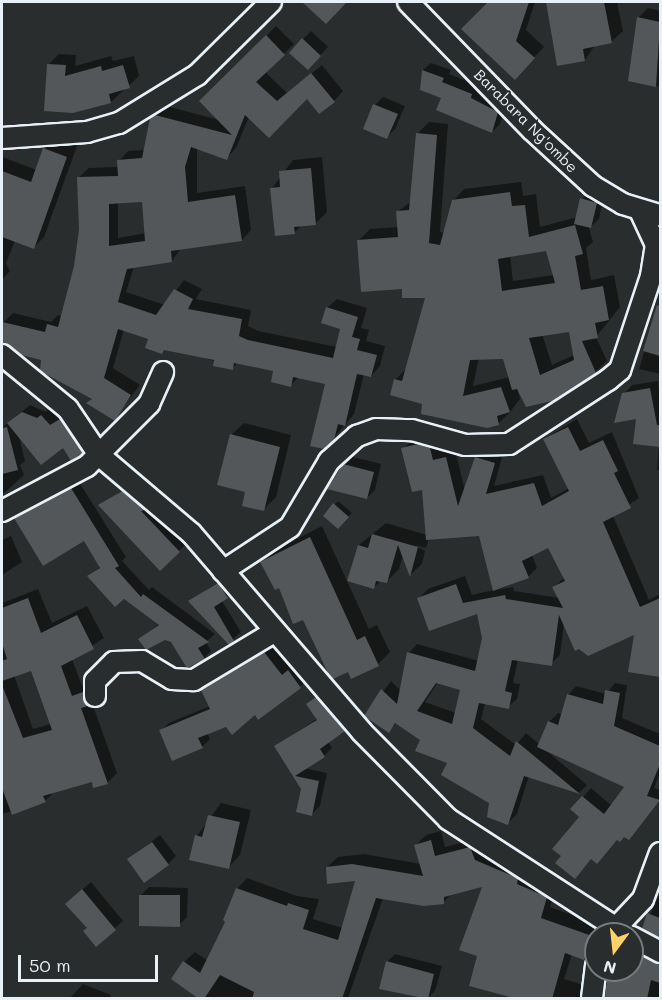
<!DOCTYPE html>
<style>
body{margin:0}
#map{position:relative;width:662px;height:1000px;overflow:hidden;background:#2a2d2e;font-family:Mali,sans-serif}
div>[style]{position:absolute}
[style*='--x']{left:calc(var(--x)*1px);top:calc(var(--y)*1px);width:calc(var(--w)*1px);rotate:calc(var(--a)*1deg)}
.shadow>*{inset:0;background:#0007}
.building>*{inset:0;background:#535759}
.roads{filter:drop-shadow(2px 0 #e8f1f8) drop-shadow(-2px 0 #e8f1f8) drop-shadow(0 2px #e8f1f8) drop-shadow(0 -2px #e8f1f8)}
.street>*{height:20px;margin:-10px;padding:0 10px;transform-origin:10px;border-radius:10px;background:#2a2d2e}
span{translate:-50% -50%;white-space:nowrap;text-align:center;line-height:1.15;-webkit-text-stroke:4.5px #2a2d2e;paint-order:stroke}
.street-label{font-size:15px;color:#e8f1f8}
.frame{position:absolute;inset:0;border:3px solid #e8f1f8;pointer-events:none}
.north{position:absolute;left:584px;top:922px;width:60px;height:60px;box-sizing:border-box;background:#2a2d2e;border:2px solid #767b7f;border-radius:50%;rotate:195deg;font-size:16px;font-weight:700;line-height:24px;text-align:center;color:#e8f1f8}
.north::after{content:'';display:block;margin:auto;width:21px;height:27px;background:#ffd166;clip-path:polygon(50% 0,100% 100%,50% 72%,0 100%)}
.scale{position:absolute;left:18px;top:955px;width:140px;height:27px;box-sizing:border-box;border:3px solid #e8f1f8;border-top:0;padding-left:8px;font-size:18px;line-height:21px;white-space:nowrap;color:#e8f1f8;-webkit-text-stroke:4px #2a2d2e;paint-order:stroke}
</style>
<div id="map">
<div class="shadow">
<i style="clip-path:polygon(305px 2px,346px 2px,326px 22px)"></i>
<i style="clip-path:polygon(490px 2px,535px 2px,526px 30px,544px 47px,515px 77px)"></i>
<i style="clip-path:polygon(548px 2px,617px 2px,623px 31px,611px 42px,595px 45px,585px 60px,558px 64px)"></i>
<i style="clip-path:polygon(648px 8px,660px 11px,660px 87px,630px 80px,638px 18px)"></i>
<i style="clip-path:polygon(evenodd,276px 26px,294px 44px,265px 72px,287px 93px,322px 65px,343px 91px,334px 101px,307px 97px,249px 117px,236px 148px,227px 158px,197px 147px,197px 193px,245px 186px,251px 230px,242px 240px,181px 248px,172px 261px,134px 267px,126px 292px,165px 305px,184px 280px,202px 289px,196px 299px,251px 310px,248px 326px,258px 331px,337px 347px,342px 328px,327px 308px,337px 299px,367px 308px,361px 328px,369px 330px,366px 341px,385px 346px,380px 366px,371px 376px,364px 374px,354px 414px,333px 439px,327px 383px,299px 377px,291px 385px,275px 370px,238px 362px,233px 368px,124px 329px,113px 368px,140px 385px,114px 419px,88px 403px,93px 398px,43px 358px,2px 342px,3px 323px,13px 313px,51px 322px,58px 315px,62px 316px,76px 267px,80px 230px,79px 177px,89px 168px,119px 167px,119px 161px,128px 151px,145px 150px,151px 119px,166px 106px,219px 120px,201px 101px,276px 26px,144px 201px,146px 233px,118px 238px,118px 202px,144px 201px)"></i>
<i style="clip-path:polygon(311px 31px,328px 47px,308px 68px,303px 39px)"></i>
<i style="clip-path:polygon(59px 54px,76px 55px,75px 66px,111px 56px,113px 61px,134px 56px,139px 76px,111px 102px,73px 112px,48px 65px)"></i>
<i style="clip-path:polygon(431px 63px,451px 70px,449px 74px,479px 86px,478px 90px,506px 105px,500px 124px,492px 132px,443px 97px,423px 70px)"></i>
<i style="clip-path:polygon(383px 97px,405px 106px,395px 129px,387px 137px,375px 105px)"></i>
<i style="clip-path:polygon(evenodd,429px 122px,448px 124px,440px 232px,445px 233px,453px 201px,464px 189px,521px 182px,523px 196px,536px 194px,540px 227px,577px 217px,582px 199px,590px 191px,604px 195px,599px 219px,589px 228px,593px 242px,586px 248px,591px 280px,614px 275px,620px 307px,596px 337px,607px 361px,595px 372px,518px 392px,520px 399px,510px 412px,499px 423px,487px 426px,424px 402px,395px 380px,407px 368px,427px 296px,403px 288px,359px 240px,370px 229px,399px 227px,397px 212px,412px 201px,417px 134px,429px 122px,547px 249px,554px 275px,513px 281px,510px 255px,547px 249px,429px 122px,570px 330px,574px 355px,552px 365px,542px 334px,570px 330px,429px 122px,504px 357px,510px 377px,473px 386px,479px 358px,504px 357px)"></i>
<i style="clip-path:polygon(55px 139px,77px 146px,44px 237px,34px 247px,15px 241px,6px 263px,10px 271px,2px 280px,2px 157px,37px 170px,45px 149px)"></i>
<i style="clip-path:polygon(322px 157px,327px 212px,315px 224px,302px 225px,294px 233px,272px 188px,293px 160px)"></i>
<i style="clip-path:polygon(660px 312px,660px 374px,639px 369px,655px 317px)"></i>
<i style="clip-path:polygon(658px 381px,660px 396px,660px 471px,657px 470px,659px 446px,624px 394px,632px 385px)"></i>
<i style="clip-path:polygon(30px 405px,46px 412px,49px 408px,58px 419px,68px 413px,90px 444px,72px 459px,64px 446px,19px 436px,25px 461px,20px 465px,24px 475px,2px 495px,2px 428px)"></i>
<i style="clip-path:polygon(evenodd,577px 419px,589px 443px,612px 432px,639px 498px,613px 516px,649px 600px,660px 594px,660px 676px,630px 670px,636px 633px,564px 624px,560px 655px,551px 664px,518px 659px,513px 683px,520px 684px,517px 699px,508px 707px,485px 703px,481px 719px,516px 745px,526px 733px,540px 745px,549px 722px,558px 713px,562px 715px,568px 695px,576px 686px,606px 694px,615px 683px,627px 685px,622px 718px,660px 734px,660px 773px,654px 788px,660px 790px,660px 800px,629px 838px,625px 835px,618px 839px,597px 862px,592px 858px,575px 877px,563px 855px,581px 817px,583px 797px,591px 788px,612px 806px,627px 786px,547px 751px,587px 785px,579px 793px,529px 776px,517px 814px,508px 823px,491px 802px,422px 739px,397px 722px,389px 731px,366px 715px,391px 681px,401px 691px,409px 653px,417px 644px,479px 661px,484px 638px,479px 612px,419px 598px,428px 589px,465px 576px,472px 595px,494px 590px,480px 534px,429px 538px,426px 548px,415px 545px,425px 551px,422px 564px,410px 575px,403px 555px,399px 569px,387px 581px,381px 581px,374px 587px,349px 580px,359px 545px,386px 523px,427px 535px,424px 488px,403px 449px,412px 440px,438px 439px,441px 452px,455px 449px,465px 491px,476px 458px,485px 449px,503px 454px,494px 486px,543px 475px,551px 498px,569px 488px,544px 439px,577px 419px,549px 546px,565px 577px,554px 587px,560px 598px,514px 591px,513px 587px,498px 590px,528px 577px,537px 568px,532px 555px,549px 546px,577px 419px,438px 682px,461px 689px,456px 713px,425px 702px,438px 682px)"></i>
<i style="clip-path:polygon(244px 423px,291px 435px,276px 497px,264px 509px,247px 491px,231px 435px)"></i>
<i style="clip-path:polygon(353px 457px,381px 464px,375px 490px,367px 498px,345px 465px)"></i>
<i style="clip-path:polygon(79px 482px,126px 557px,122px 561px,149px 590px,152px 587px,215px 634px,206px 642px,211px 651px,204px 658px,172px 640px,140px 639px,160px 623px,89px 576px,101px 566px,84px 539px,16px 519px)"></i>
<i style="clip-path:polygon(131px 484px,187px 543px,160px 569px,100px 505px)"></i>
<i style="clip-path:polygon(338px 501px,352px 513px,338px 527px,325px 516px)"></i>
<i style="clip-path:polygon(322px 526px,369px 629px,377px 625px,390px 652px,378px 664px,304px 619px,262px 563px,274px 551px)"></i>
<i style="clip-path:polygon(11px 536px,22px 562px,2px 575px,2px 540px)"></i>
<i style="clip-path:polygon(226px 577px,235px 590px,222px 601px,241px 632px,229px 643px,190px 601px)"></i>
<i style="clip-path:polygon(evenodd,38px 589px,52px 623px,87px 606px,104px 638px,72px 659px,82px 686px,93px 682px,91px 700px,117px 773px,107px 783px,93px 780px,55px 791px,45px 801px,2px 814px,2px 603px,38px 589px,32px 670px,51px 724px,33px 729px,14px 675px,32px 670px)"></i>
<i style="clip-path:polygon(273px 645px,290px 668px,296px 663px,308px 679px,300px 687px,255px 713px,207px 733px,210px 739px,202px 747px,161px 730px,169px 723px,210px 706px,204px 691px,212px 683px)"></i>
<i style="clip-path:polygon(325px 690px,352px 722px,328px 742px,332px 748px,324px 756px,304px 768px,327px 773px,320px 806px,312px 814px,303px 789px,276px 746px,318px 718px,308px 705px)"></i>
<i style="clip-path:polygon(221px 803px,251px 810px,240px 855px,228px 868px,197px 836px)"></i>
<i style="clip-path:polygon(441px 831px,445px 847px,480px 838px,557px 887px,550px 907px,609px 928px,616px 934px,596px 934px,596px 953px,585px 959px,572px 954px,564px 979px,590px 987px,596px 998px,603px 998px,512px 998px,479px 955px,485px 885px,452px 893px,443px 903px,383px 898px,348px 998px,199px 998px,184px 962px,195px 952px,208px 961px,227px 921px,237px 889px,247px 878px,297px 896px,319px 899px,313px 919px,343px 928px,357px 880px,327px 867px,338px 857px,364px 854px,421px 864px,416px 845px,426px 835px)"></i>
<i style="clip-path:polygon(160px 835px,176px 856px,168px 864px,129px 859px)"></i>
<i style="clip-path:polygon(91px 882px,123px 921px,96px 945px,75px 896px)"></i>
<i style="clip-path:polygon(149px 887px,188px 888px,187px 917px,179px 925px,141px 895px)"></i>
<i style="clip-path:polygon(660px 893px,660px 938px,644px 928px)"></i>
<i style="clip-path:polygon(632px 935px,660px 949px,660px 998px,606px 998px,611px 970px,632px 970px)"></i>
<i style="clip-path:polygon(395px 954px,442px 966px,435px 991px,428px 998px,381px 988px,387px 962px)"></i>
<i style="clip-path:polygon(83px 984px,111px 995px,110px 998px,70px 998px)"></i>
</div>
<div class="building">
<i style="clip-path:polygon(302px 2px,347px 2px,326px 24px)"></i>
<i style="clip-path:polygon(488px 2px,529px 2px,516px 41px,535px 58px,515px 80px,461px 29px)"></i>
<i style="clip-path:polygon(546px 2px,604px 2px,612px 43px,583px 49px,585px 61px,557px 66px)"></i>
<i style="clip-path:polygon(637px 17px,660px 22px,656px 87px,628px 81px)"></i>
<i style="clip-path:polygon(evenodd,266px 35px,285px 55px,256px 82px,277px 101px,311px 73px,335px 102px,319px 114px,307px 99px,269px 138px,245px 115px,227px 160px,191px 147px,185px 167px,188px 202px,235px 195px,242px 241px,171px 251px,172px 262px,127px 269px,118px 302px,156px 315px,174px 289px,193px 299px,188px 309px,242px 319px,239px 336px,248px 340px,333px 358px,340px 329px,321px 323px,326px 307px,358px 317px,352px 337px,360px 339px,357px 350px,377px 355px,371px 377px,357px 374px,345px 426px,338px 424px,334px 440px,324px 449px,310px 446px,325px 384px,293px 377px,291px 387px,271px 382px,273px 371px,234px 363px,233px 370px,213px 366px,214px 360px,164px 350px,162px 354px,145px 348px,148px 339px,118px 329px,104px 378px,131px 395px,115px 421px,86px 403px,92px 399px,40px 371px,41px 360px,21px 355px,2px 343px,2px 322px,45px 332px,47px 324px,58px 327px,74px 266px,79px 230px,77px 177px,118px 176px,117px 160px,142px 158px,150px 118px,155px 115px,232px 135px,199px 101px,266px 35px,142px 202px,145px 241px,109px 246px,109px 204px,142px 202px)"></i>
<i style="clip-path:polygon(302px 38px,321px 56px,308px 70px,289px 53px)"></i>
<i style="clip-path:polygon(47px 64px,66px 65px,65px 76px,101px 66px,102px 71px,123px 65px,130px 88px,109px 94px,111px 103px,73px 113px,44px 111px)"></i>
<i style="clip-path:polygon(422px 70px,444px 78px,442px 82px,472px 94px,471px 98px,498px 112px,492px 133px,436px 110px,441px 98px,420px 90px)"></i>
<i style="clip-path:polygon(373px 104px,398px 114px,387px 139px,363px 129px)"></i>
<i style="clip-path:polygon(evenodd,416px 133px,437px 135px,429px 243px,440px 245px,452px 200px,510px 192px,512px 206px,525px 205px,529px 237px,575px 225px,583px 254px,575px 256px,581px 290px,603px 286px,609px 320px,595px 323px,598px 338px,582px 341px,596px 373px,556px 400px,526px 407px,517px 389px,512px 390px,503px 359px,470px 360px,463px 396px,501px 387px,510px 412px,497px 416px,499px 425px,487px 428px,421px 414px,422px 404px,390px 395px,394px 379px,402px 381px,425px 298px,402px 298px,402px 289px,361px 292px,357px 240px,398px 237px,396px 211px,409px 210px,416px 133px,546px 251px,555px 283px,502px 291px,498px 259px,546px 251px,416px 133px,569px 332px,574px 360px,540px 375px,529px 338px,569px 332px)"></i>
<i style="clip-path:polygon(43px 148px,67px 157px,34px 249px,2px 237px,2px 171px,31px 182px)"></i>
<i style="clip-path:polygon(311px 168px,316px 225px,294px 227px,295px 234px,275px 236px,270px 188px,280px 187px,279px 171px)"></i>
<i style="clip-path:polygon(580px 198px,597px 203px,591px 228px,574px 224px)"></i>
<i style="clip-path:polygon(657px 305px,660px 306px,660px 356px,643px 351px)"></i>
<i style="clip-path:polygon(650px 388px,657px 425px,660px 425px,660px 447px,633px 444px,636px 419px,614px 423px,622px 393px)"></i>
<i style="clip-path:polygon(22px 412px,37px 418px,41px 415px,50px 425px,60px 419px,83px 453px,71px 461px,63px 448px,41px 465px,7px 423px)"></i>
<i style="clip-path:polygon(7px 427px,18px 470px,2px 474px,2px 428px)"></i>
<i style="clip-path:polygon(evenodd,568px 427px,580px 451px,603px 440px,618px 471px,614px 473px,631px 508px,603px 522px,640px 607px,660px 598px,660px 677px,628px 672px,634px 635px,588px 656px,579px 649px,575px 651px,559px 615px,552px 666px,512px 660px,505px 691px,512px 693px,509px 709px,479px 703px,473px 728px,510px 756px,516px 741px,580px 794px,524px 776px,508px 825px,487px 817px,489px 803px,441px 775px,447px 763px,415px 751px,420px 740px,395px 723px,389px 733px,364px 716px,381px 689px,397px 704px,407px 652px,475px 671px,482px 638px,477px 614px,429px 631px,417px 598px,456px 584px,463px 603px,505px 595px,506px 599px,563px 608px,552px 587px,565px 581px,548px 548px,522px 561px,529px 578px,493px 591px,479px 536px,426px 540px,422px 490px,412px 492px,401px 448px,418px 444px,430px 448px,433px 460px,446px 457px,458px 506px,475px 457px,495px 463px,486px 494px,534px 483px,542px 506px,569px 491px,543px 439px,568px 427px,436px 683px,460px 690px,452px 724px,417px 711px,436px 683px)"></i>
<i style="clip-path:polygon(230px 434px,280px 447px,264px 511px,242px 506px,245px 492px,217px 485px)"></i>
<i style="clip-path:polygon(343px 464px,374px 472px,367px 499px,327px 489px)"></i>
<i style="clip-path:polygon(71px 488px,119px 566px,115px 568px,141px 597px,143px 594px,209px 642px,198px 648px,205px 659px,187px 668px,171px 642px,165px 640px,146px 650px,138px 639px,159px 625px,124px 599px,115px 607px,87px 576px,100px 568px,84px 541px,43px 566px,14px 518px)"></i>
<i style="clip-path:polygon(122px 491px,145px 510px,141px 511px,180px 552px,160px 571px,98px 505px)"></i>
<i style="clip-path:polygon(333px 503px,349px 517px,338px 529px,323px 516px)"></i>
<i style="clip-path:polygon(372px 534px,418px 547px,410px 577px,398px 545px,387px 583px,376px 581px,374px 589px,347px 581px,358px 545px,368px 548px)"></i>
<i style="clip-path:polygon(310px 537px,357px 640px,365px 636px,379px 666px,351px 679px,348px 672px,333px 679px,329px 675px,303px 620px,293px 624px,279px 588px,275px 590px,260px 562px)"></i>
<i style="clip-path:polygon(218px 583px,228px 598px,214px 607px,234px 641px,229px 645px,188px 601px)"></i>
<i style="clip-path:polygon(28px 598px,41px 633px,77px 615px,94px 649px,61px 666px,72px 696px,83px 692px,88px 706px,81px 708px,108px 784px,93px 788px,92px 782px,43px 796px,46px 802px,12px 815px,2px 788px,2px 685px,23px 738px,52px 730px,31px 671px,2px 681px,2px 661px,7px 659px,2px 643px,2px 608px)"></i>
<i style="clip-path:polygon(264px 652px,282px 675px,288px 670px,301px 688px,258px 720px,255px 715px,232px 735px,226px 727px,198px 738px,203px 748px,172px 761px,159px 730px,210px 709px,201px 690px)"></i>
<i style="clip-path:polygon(605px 690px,620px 693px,614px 726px,660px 746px,660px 764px,647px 796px,660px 800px,629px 840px,624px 837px,620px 842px,617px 840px,597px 864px,591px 859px,575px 879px,555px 863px,561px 856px,552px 849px,579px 817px,570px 809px,582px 796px,604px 814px,624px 787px,537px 747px,548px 721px,558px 725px,567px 694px,603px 704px)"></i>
<i style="clip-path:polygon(316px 697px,345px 731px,320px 749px,325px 757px,295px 776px,319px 781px,312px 816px,296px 812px,301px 789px,274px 746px,317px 720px,306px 704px)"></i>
<i style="clip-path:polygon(208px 815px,240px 822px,229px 869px,189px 860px,195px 835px,202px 837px)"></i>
<i style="clip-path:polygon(431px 840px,435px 856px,470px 847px,475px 860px,518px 878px,517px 884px,547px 897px,541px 918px,592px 936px,584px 960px,565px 953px,552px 999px,517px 999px,469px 986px,477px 956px,459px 950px,482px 887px,444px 897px,444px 904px,424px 906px,376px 898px,342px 999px,252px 999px,254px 992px,220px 975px,204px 999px,199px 999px,171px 979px,183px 961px,200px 973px,225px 922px,223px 920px,236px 888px,287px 906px,288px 903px,309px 910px,303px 929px,338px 940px,355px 881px,327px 884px,326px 867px,352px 864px,423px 876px,414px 845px)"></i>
<i style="clip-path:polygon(152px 842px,169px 865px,144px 883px,127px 859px)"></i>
<i style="clip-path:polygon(82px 889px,116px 930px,96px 947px,83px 931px,87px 928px,65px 904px)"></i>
<i style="clip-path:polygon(139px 895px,180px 895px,180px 927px,139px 926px)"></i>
<i style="clip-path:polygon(647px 913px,660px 918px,660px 939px,642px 929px)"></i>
<i style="clip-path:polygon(632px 951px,660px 964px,660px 983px,651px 980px,647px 999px,604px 999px,609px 970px,632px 970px)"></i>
<i style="clip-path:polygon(386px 961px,434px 974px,428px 999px,379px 989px)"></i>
</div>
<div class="roads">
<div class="street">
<i style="--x:408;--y:2;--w:178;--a:45.9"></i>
<i style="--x:532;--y:130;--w:83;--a:42.6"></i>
<i style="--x:593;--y:186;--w:35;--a:31"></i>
<i style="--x:623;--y:204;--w:39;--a:17"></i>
<i style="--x:2;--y:138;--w:85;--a:-4"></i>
<i style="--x:87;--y:132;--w:33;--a:-16"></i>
<i style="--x:119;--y:123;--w:92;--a:-31.6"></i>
<i style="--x:197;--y:75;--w:104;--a:-44.6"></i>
<i style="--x:2;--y:355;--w:85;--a:39.3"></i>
<i style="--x:68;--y:409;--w:55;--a:56"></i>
<i style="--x:99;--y:455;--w:121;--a:40.3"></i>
<i style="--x:191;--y:533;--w:262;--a:49.3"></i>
<i style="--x:362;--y:732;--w:122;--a:45.3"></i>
<i style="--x:448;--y:819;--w:212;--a:32.9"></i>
<i style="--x:2;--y:511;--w:96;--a:-27.9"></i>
<i style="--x:87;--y:466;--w:88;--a:-45"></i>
<i style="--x:149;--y:404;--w:35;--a:-66"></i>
<i style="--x:223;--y:571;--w:80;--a:-33.3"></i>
<i style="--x:290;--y:527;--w:77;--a:-59.4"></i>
<i style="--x:329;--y:461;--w:38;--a:-42"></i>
<i style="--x:357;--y:436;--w:20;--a:-20"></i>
<i style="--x:376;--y:429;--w:36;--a:2"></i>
<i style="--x:412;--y:430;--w:55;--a:15.8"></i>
<i style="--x:465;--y:445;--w:44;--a:-1.3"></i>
<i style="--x:509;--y:444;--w:118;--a:-32.9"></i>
<i style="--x:608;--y:380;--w:16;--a:-40"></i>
<i style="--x:620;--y:370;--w:99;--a:-71.7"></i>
<i style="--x:651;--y:276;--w:31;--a:-81"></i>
<i style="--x:656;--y:245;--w:38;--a:-115"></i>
<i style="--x:95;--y:696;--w:15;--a:-90"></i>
<i style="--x:95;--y:681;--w:27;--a:-45"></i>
<i style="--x:114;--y:662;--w:28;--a:-2"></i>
<i style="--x:142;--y:661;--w:35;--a:31"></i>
<i style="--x:172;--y:679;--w:22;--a:3"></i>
<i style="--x:194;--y:680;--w:93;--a:-31"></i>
<i style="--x:610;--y:934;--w:48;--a:-46.7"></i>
<i style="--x:643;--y:899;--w:49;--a:-69.7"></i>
<i style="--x:632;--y:937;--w:32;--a:28"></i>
<i style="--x:592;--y:998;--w:33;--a:-83"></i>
</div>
</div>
<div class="street-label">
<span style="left:526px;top:121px;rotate:45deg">Barabara Ng'ombe</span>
</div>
<div class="frame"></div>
<div class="north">N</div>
<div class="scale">50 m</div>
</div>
